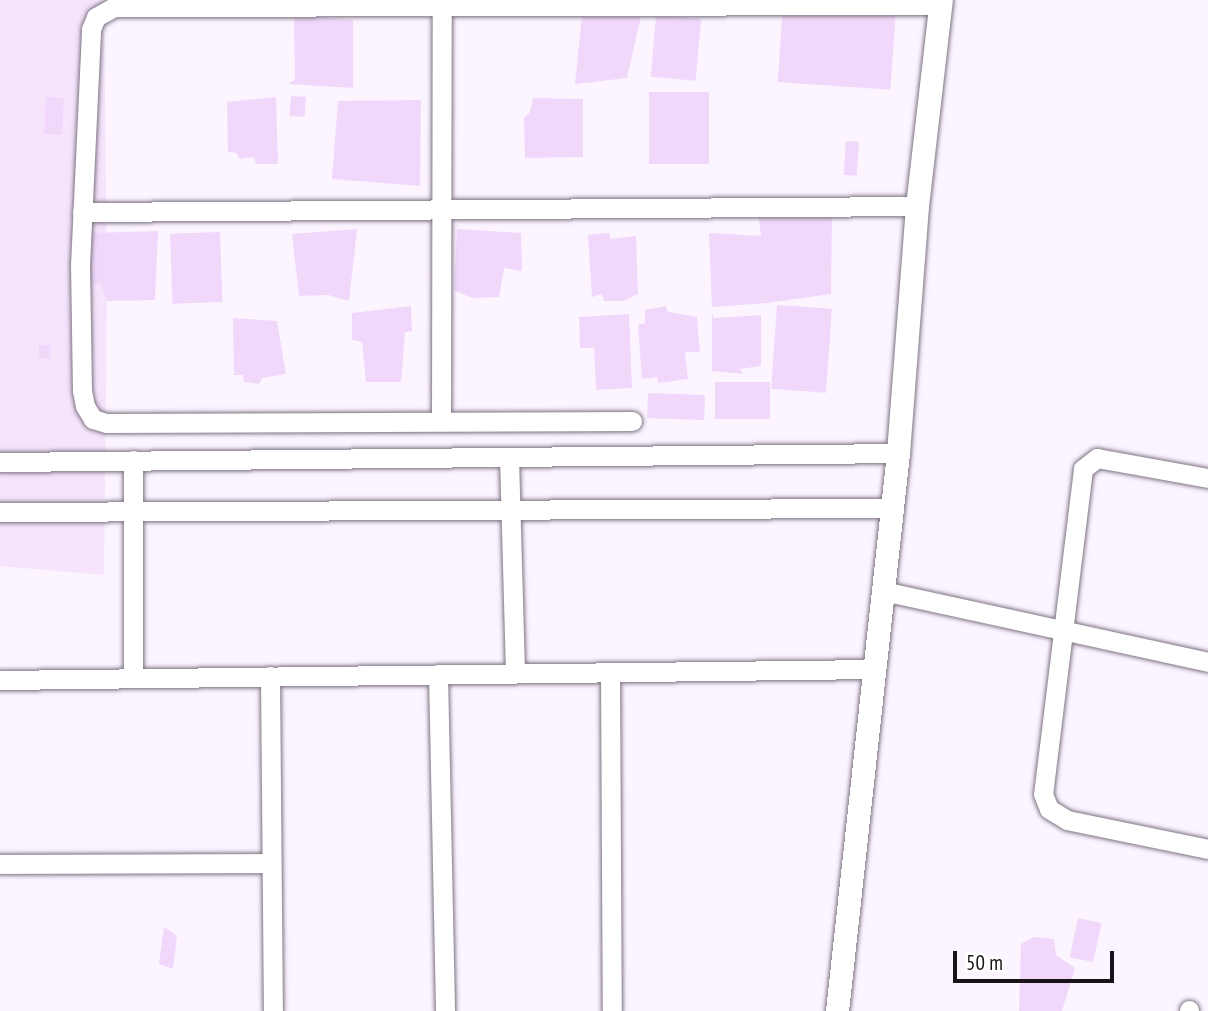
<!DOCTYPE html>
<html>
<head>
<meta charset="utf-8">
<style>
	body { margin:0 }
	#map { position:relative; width:1208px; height:1011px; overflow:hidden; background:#fcf4ff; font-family:"PT Sans Narrow",sans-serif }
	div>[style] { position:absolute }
	.built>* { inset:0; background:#f5e4fc }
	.building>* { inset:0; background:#f1d8fb; transform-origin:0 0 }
	.roads { filter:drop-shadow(0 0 2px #7e7483) drop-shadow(0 0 2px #7e7483) }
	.minor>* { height:19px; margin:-9.5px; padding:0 9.5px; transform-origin:9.5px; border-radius:9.5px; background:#fff }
	.tertiary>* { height:23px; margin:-11.5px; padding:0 11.5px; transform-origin:11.5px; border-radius:11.5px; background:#fff }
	span { translate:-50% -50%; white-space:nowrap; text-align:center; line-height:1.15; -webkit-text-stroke:5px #fff; paint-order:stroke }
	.scale { position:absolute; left:953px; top:951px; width:161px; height:32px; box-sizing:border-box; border:4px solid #171319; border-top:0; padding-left:9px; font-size:21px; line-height:24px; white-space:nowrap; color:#171319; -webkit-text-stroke:5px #fff; paint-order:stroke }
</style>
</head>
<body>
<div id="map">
	<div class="built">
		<div style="clip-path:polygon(0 0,104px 0,107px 301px,104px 575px,0 566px)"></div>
	</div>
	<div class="building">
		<div style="left:896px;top:10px;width:80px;height:113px;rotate:94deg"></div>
		<div style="clip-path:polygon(642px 12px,627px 78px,575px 84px,582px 15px)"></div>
		<div style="clip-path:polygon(294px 15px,353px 20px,353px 88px,288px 84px,295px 80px)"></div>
		<div style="left:701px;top:19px;width:62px;height:45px;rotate:95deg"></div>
		<div style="left:709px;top:92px;width:72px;height:60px;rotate:90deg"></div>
		<div style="left:291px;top:96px;width:15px;height:20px;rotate:4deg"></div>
		<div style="left:46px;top:97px;width:18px;height:37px;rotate:3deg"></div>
		<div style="clip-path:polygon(276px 97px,278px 164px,256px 164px,254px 157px,240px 159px,236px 153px,228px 152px,227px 102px)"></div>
		<div style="clip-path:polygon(533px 98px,583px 99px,583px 157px,525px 158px,524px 118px,530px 112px)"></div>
		<div style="clip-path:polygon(421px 100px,420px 186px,332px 179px,338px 101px)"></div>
		<div style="left:846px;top:141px;width:13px;height:34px;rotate:4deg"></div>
		<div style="clip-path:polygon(758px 213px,832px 214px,831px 294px,767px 303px,712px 307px,709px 233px,761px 236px)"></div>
		<div style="clip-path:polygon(357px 229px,349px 301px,328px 295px,299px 296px,292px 234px)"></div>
		<div style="clip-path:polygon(457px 229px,521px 233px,522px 271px,504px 268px,499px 297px,472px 298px,454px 290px)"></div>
		<div style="clip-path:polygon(158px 231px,155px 300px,107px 301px,100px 282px,88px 285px,90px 233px)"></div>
		<div style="left:220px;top:232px;width:70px;height:50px;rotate:88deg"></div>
		<div style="clip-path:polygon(609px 233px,611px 239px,636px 236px,638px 294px,624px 301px,604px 301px,602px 294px,592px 297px,588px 235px)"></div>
		<div style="left:777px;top:305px;width:55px;height:84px;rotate:4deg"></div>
		<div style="clip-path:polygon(411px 306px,412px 331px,405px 332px,401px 382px,366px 382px,362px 342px,352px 340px,352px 313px)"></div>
		<div style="clip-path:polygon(666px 306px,668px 312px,697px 317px,700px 352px,685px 352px,688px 379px,658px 383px,657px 377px,642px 379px,638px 325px,645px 323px,645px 310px)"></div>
		<div style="clip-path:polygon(712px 313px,714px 318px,761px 315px,761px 366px,740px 369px,743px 374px,712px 371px)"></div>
		<div style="clip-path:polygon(629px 314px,632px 388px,596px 390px,594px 348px,580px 348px,579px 317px)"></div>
		<div style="clip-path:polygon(233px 318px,277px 321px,286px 374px,262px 378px,259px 384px,244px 382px,243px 375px,234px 375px)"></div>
		<div style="clip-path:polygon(39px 345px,51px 345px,50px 359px,39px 358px)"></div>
		<div style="left:770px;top:382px;width:37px;height:55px;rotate:90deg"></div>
		<div style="left:648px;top:393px;width:57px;height:25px;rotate:2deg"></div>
		<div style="left:1078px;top:918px;width:24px;height:40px;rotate:12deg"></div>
		<div style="clip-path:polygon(164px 927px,177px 936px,173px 969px,159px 964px)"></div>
		<div style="clip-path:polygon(1034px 937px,1054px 939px,1056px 955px,1075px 968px,1062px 1011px,1019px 1011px,1021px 944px)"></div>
	</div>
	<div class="roads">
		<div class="minor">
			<div style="left:82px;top:212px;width:835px;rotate:-0.41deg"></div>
			<div style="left:441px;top:421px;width:417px;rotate:-89.9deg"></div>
			<div style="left:632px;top:421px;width:526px;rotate:179.78deg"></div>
			<div style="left:106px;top:423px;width:14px;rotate:-163deg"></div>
			<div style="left:93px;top:419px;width:15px;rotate:-122deg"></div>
			<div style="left:85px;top:406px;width:15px;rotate:-101deg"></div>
			<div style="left:82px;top:391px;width:126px;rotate:-90.9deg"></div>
			<div style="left:80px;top:265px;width:236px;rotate:-87.3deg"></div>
			<div style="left:91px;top:29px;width:13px;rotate:-67deg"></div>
			<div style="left:96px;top:17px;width:21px;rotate:-29deg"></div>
			<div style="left:114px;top:7px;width:827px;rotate:-0.14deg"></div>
			<div style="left:509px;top:457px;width:216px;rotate:88.4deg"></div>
			<div style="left:133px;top:460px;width:218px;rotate:90deg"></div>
			<div style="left:0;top:462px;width:898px;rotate:-0.57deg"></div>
			<div style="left:1208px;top:478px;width:113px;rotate:-169.8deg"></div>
			<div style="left:1097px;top:458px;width:18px;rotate:142deg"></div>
			<div style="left:1083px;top:469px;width:327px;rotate:97deg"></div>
			<div style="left:1043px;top:794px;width:16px;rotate:68deg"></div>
			<div style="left:1049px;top:809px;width:21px;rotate:31deg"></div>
			<div style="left:1067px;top:820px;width:144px;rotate:11.6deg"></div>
			<div style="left:0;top:512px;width:892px;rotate:-0.26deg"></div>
			<div style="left:883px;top:591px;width:333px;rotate:12.3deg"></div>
			<div style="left:610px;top:672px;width:339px;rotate:89.7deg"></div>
			<div style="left:438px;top:674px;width:337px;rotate:88.8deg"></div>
			<div style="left:270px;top:676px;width:335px;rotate:89.5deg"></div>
			<div style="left:0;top:680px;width:874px;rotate:-0.72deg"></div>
			<div style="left:0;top:864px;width:271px;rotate:-0.2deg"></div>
			<div style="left:1189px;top:1011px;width:1px;rotate:-90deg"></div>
		</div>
		<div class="tertiary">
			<div style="left:837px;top:1011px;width:561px;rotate:-83.76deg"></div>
			<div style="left:898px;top:453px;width:248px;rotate:-85.6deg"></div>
			<div style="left:917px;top:206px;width:207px;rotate:-83.4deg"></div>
		</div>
	</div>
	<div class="scale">50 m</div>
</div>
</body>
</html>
